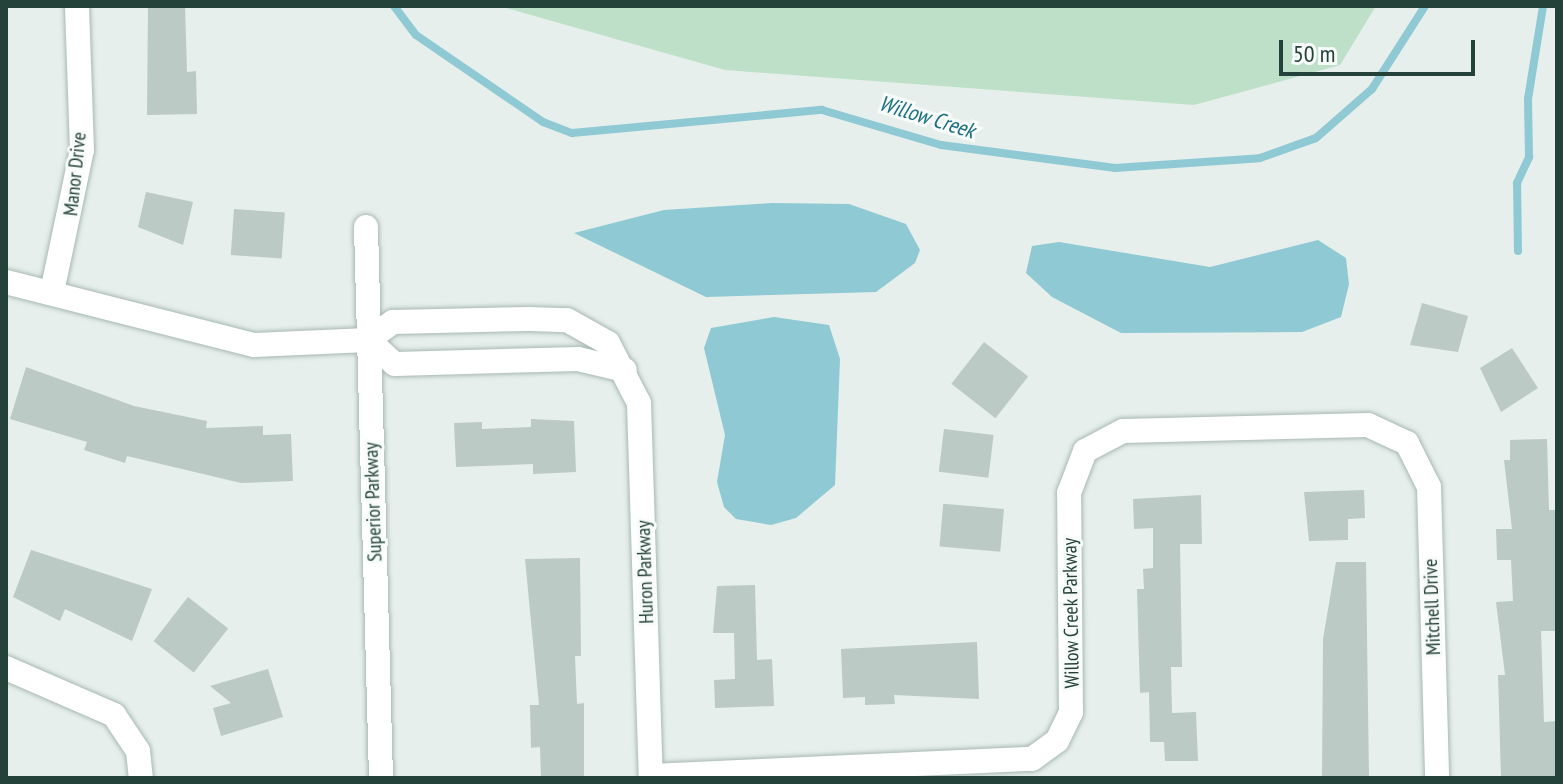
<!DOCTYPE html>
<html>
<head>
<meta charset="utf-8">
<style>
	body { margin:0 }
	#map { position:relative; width:1563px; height:784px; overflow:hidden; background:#e6efeb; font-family:"PT Sans Narrow",sans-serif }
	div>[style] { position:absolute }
	.green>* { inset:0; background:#bfe0c8 }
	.water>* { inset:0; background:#8ec9d4 }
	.stream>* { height:8px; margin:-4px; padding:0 4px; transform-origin:4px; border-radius:4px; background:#8ec9d4 }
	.building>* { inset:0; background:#bbcac4; transform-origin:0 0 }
	.roads { filter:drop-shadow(0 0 2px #a8b8b2) drop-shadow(0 0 2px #a8b8b2) }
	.minor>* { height:24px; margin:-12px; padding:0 12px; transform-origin:12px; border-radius:12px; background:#fff }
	span { translate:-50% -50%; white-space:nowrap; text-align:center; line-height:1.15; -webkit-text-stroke:6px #f7fbf9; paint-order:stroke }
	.street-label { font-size:20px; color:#24423a }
	.water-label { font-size:22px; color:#1c6f80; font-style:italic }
	.frame { position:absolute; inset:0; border:8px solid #24423a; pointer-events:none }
	.scale { position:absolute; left:1279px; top:40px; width:196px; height:36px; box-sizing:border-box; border:4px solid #24423a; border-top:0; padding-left:10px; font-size:24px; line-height:28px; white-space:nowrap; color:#24423a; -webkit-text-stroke:6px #f7fbf9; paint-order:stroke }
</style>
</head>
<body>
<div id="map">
	<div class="green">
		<div style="clip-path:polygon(499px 6px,1376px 6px,1340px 65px,1194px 105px,725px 70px)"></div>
	</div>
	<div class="water">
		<div style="clip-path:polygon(772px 203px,849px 204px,906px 224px,920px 250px,915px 263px,876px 292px,706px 297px,574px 233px,664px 210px)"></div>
		<div style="clip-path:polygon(1318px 240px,1346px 258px,1349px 284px,1341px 317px,1302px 332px,1121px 333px,1052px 297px,1026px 273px,1032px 246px,1059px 242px,1210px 267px)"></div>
		<div style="clip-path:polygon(774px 317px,829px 325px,840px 359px,835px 485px,796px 518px,771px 525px,736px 519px,724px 507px,717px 482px,725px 435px,704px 348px,711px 328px)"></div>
	</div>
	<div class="stream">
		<div style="left:394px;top:6px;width:36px;rotate:53deg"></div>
		<div style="left:416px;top:35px;width:154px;rotate:34.4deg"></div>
		<div style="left:543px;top:122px;width:31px;rotate:21deg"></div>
		<div style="left:572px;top:133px;width:251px;rotate:-5.3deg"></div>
		<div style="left:822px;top:110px;width:124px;rotate:16.4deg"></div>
		<div style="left:941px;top:145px;width:176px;rotate:7.5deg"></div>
		<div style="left:1115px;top:168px;width:145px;rotate:-3.9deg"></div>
		<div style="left:1260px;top:158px;width:59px;rotate:-19.7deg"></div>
		<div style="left:1316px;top:138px;width:74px;rotate:-41.2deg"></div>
		<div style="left:1372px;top:89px;width:98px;rotate:-57.4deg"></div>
		<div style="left:1518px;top:251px;width:68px;rotate:-90.8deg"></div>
		<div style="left:1517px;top:183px;width:29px;rotate:-65deg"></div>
		<div style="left:1529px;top:157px;width:58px;rotate:-91deg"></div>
		<div style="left:1528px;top:99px;width:94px;rotate:-80.8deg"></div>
	</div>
	<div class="building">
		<div style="clip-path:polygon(148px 6px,185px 6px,187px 72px,196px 71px,197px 114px,147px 115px)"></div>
		<div style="clip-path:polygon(146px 192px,193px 202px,183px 245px,138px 227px)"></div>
		<div style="left:234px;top:209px;width:51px;height:46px;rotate:4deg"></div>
		<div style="clip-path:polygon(1422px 303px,1468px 316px,1458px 352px,1410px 345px)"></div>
		<div style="left:984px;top:342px;width:56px;height:53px;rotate:38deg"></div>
		<div style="clip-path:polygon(1512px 348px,1538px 388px,1501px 412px,1480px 368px)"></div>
		<div style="clip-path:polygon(26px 367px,134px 406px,207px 421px,206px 428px,263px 426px,263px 435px,291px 434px,293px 481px,241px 483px,127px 456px,125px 463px,84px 450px,87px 442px,10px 419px)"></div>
		<div style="clip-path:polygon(531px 419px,574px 421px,576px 472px,533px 474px,533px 464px,456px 467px,454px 423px,482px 422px,482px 429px,531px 427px)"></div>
		<div style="left:944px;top:429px;width:50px;height:43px;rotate:7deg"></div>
		<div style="clip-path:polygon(1547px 439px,1549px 510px,1557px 510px,1557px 631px,1541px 631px,1544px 722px,1557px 721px,1557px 776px,1501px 778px,1498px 675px,1505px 675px,1496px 602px,1513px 601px,1511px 560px,1497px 560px,1496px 529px,1512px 529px,1504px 460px,1510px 460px,1510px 440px)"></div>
		<div style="clip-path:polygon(1364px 490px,1365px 518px,1348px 519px,1348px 540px,1309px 541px,1304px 492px)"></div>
		<div style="clip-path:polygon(1201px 495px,1202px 544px,1180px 544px,1182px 667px,1171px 667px,1172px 713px,1196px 712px,1198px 761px,1165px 761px,1164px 742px,1150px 742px,1149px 692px,1140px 693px,1137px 589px,1144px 589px,1143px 569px,1153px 568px,1153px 528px,1134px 529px,1133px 499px)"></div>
		<div style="left:1004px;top:509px;width:43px;height:61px;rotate:95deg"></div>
		<div style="clip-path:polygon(31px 550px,152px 589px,132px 641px,65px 609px,60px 621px,13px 597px)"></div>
		<div style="clip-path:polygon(580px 558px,581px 656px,575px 656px,577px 704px,584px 703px,584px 778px,541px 778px,540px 747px,531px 748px,530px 705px,539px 705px,525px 559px)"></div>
		<div style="clip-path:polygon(1336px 562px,1366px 562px,1369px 778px,1322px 778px,1323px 639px)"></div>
		<div style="clip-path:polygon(755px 585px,757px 660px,772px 659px,774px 706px,715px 708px,714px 680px,735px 679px,734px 633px,713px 633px,717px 586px)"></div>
		<div style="left:188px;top:597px;width:51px;height:56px;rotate:38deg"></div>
		<div style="clip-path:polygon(977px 642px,979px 699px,894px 695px,895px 704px,865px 705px,865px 697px,843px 698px,841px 649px)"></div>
		<div style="clip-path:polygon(268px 669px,283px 717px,221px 736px,213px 708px,231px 703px,210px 686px)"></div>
	</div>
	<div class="roads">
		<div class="minor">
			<div style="left:366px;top:227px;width:551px;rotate:88.44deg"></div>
			<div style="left:6px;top:282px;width:256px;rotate:14.3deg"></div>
			<div style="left:254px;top:345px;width:114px;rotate:-2.5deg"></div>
			<div style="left:368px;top:340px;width:31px;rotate:-36deg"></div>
			<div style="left:393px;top:322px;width:136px;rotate:-1.3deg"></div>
			<div style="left:529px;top:319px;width:38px;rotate:2deg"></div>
			<div style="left:567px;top:320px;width:47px;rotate:29.3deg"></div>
			<div style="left:608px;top:343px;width:68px;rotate:62.7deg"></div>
			<div style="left:639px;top:403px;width:375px;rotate:88.2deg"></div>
			<div style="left:52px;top:292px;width:145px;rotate:-78.1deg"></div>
			<div style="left:82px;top:150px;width:144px;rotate:-92deg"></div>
			<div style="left:368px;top:340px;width:36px;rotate:42deg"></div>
			<div style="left:395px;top:364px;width:183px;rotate:-1.6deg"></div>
			<div style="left:578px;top:359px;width:48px;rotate:13.2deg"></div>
			<div style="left:6px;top:668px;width:118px;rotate:23.5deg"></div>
			<div style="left:114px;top:715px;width:43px;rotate:56.3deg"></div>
			<div style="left:138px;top:751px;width:27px;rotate:84deg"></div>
			<div style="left:651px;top:776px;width:381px;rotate:-2.6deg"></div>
			<div style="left:1032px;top:759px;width:31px;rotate:-36deg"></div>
			<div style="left:1057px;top:741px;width:32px;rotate:-64deg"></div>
			<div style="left:1071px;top:712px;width:219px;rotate:-90.5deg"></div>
			<div style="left:1069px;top:493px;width:45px;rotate:-69.1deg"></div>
			<div style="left:1085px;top:451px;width:43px;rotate:-27.8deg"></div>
			<div style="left:1123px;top:431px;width:245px;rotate:-1.4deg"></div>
			<div style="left:1368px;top:425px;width:43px;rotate:24.8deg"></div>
			<div style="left:1407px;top:443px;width:49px;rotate:63.4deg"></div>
			<div style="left:1429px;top:487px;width:291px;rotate:88.4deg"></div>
		</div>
	</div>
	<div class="street-label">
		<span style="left:75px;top:174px;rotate:-84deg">Manor Drive</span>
		<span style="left:373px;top:502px;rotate:-92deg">Superior Parkway</span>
		<span style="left:645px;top:572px;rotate:-92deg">Huron Parkway</span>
		<span style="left:1432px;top:607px;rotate:-92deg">Mitchell Drive</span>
		<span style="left:1071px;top:613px;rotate:-91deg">Willow Creek Parkway</span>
	</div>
	<div class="water-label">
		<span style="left:927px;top:117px;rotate:17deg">Willow Creek</span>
	</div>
	<div class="frame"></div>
	<div class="scale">50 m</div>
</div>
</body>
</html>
